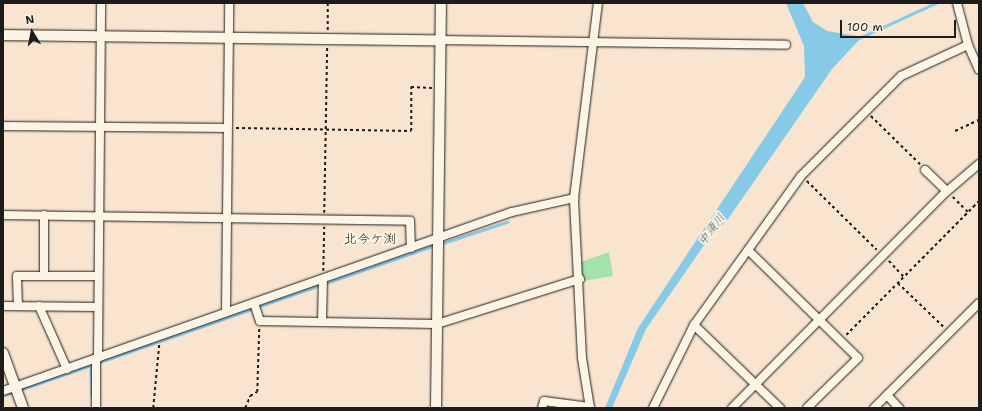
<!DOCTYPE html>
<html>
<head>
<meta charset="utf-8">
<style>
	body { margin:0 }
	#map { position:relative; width:982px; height:411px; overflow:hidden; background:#f8e4cf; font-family:"Shantell Sans","Klee One",sans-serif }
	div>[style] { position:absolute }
	.green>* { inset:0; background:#a3e2aa }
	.water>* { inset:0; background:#86cae7 }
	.stream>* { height:2.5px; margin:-1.25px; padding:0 1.25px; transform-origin:1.25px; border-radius:1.25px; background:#86cae7 }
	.path>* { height:1.5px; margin-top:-0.75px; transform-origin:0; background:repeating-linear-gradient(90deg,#1c1c1c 0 3px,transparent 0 6px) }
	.roads { filter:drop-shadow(0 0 1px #1c1c1c) drop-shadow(0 0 1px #1c1c1c) }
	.minor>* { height:8px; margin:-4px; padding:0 4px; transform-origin:4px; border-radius:4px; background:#fcf5e5 }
	.tertiary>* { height:10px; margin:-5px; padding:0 5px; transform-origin:5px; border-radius:5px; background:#fcf5e5 }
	span { translate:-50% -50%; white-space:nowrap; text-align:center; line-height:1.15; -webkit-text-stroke:4px #fcf5e5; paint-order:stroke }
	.water-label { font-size:12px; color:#415963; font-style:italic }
	.quarter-label { font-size:13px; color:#1c1c1c }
	.frame { position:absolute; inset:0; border:4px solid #1c1c1c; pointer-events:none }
	.north { position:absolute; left:12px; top:12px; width:40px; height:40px; -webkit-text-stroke:3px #fcf5e5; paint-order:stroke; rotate:350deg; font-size:11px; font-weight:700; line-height:16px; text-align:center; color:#1c1c1c }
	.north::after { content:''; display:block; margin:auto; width:14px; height:18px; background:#1c1c1c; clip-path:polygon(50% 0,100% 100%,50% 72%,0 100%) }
	.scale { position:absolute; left:840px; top:20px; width:116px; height:18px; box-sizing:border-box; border:2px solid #1c1c1c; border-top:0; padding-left:5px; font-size:12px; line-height:14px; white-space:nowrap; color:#1c1c1c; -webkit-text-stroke:3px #fcf5e5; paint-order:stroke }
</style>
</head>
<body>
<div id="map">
	<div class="green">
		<div style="clip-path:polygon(609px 252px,613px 276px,583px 281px,581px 262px)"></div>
	</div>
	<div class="water">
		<div style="clip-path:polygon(786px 3px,803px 3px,813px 22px,827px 31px,857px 36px,858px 41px,832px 69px,728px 219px,709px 238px,646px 329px,612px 408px,605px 408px,638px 328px,805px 77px,804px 46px)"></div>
	</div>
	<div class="stream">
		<div style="left:855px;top:40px;width:89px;rotate:-24.6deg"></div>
		<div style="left:440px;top:244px;width:71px;rotate:-18.2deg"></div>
		<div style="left:91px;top:365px;width:31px;rotate:88deg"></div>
		<div style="left:19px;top:390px;width:441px;rotate:-19.2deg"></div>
		<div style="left:3px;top:395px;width:11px;rotate:-15deg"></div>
	</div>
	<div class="path">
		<div style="left:328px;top:3px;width:28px;rotate:90deg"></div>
		<div style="left:871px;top:116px;width:69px;rotate:44.4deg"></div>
		<div style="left:236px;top:128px;width:175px;rotate:1deg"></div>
		<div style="left:411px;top:131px;width:44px;rotate:-90deg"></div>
		<div style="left:411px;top:87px;width:21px;rotate:3deg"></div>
		<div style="left:955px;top:131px;width:26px;rotate:-25deg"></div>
		<div style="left:807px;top:181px;width:98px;rotate:44.6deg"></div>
		<div style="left:953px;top:197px;width:21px;rotate:45deg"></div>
		<div style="left:324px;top:213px;width:166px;rotate:-89deg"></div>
		<div style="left:889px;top:261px;width:22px;rotate:47deg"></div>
		<div style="left:323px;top:271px;width:44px;rotate:-88.7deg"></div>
		<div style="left:898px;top:283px;width:65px;rotate:43.8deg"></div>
		<div style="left:846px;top:335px;width:189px;rotate:-45.2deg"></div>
		<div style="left:153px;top:408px;width:64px;rotate:-84.6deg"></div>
		<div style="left:245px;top:408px;width:13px;rotate:-67deg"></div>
		<div style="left:250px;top:396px;width:8px;rotate:-30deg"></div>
		<div style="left:257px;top:392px;width:63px;rotate:-88.2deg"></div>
	</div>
	<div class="roads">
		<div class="minor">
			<div style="left:957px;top:3px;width:43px;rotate:75.3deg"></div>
			<div style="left:968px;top:45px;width:27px;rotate:66deg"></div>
			<div style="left:441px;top:40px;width:345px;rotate:0.8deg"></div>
			<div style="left:3px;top:126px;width:224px;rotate:0.5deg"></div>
			<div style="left:925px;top:170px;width:30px;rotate:44deg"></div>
			<div style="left:3px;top:215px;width:407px;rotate:0.8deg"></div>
			<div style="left:410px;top:221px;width:27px;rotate:88deg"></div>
			<div style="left:748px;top:250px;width:154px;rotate:44.5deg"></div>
			<div style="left:858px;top:358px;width:71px;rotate:135.6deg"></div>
			<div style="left:44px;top:276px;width:61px;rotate:-90deg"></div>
			<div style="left:254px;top:303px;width:19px;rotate:72deg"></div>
			<div style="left:260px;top:321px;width:177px;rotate:1deg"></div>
			<div style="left:437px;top:324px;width:150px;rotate:-17.5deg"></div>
			<div style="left:3px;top:306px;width:93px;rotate:0.6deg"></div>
			<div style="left:18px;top:306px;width:30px;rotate:-92deg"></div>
			<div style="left:17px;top:276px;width:80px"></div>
			<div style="left:39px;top:306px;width:69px;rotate:66deg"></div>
			<div style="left:226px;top:312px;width:309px;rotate:-89.4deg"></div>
			<div style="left:322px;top:322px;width:43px;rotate:-88.7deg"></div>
			<div style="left:694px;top:325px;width:120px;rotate:44deg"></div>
			<div style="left:98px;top:358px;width:355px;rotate:-89.5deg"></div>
			<div style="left:96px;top:359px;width:49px;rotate:90deg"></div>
			<div style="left:3px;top:391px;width:540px;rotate:-19.38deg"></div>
			<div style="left:512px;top:212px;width:64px;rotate:-12.7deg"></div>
			<div style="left:887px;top:395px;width:18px;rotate:47deg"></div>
			<div style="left:542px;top:408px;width:7px;rotate:-74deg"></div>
			<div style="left:544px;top:401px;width:46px;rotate:7.4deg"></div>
			<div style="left:590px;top:408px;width:51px;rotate:-99.1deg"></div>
			<div style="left:582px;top:358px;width:160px;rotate:-92.9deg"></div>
			<div style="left:574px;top:198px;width:196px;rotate:-83deg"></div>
			<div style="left:653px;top:408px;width:93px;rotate:-63.7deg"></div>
			<div style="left:694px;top:325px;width:183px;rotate:-54.3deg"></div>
			<div style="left:801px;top:176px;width:141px;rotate:-45deg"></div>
			<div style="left:901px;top:76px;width:74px;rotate:-24.8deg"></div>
			<div style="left:732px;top:408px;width:303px;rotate:-45.3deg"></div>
			<div style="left:945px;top:193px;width:45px;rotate:-40.5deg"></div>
			<div style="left:874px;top:408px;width:148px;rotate:-45deg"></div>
		</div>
		<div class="tertiary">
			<div style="left:3px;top:35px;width:438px;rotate:0.7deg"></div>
			<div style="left:3px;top:353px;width:59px;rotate:70deg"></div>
			<div style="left:436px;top:408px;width:405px;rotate:-89.3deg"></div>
		</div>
	</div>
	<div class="water-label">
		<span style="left:712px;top:230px;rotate:-54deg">中須川</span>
	</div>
	<div class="quarter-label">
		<span style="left:370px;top:239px">北今ケ渕</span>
	</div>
	<div class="frame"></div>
	<div class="north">N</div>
	<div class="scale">100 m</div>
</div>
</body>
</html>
